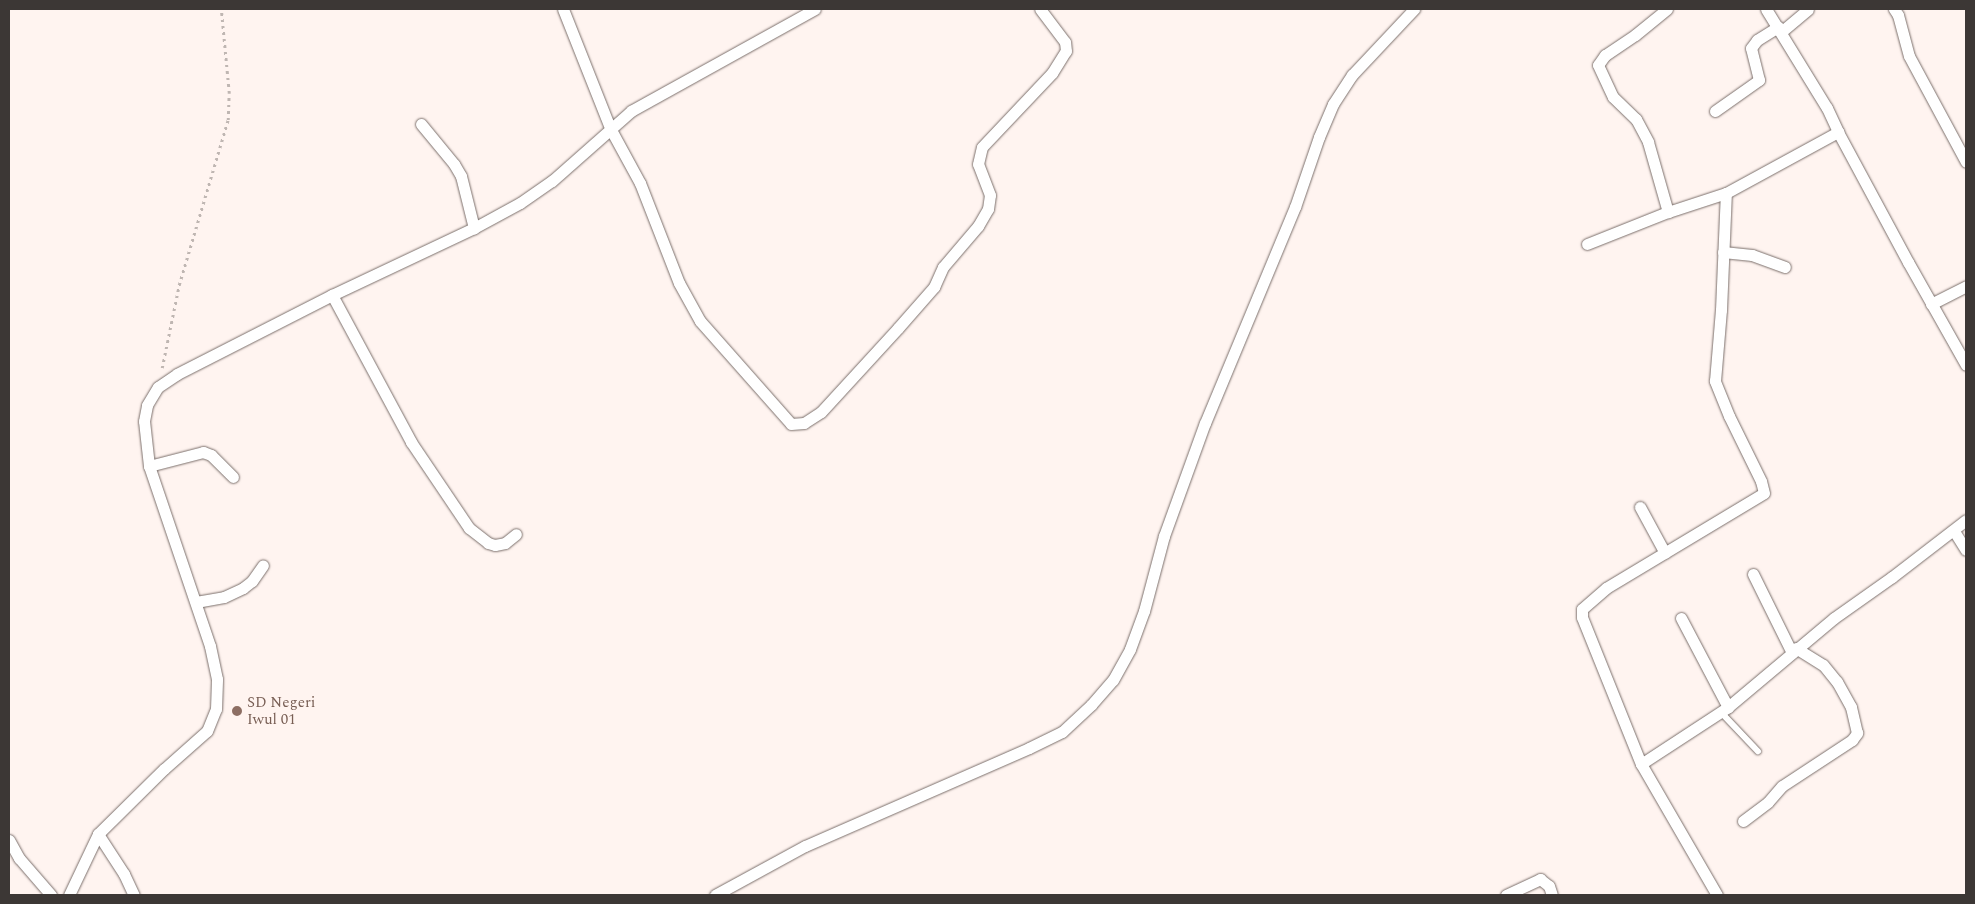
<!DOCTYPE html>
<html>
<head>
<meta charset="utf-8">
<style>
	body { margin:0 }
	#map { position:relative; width:1975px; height:904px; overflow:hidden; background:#fff4f0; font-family:Spectral,serif }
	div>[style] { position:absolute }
	.path>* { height:2.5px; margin-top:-1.25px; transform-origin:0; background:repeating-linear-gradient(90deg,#bfb6b2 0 2.5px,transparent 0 6.5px) }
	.roads { filter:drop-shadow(0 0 1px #7b6f6b) drop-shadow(0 0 1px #7b6f6b) }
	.service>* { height:5.5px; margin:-2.75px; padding:0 2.75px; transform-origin:2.75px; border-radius:2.75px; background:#fff }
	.minor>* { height:11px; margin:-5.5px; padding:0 5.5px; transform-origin:5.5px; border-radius:5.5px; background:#fff }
	.dots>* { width:14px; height:14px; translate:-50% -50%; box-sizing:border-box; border:2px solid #fff4f0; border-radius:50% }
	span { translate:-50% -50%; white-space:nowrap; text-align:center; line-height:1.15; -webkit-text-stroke:4px #fff4f0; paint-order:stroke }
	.education-label { font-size:15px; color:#785e54 }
	.left { translate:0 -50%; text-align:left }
	.frame { position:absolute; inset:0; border:10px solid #3c3735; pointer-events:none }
</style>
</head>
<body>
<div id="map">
	<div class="path">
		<div style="left:162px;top:368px;width:85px;rotate:-78.4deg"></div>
		<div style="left:179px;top:285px;width:172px;rotate:-73.5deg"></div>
		<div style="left:228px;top:120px;width:27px;rotate:-88deg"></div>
		<div style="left:229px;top:93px;width:84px;rotate:-95.4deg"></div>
	</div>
	<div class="roads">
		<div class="service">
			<div style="left:1721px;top:712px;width:54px;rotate:46.5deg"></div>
		</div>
		<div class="minor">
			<div style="left:563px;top:9px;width:128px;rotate:68.4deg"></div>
			<div style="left:610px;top:128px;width:63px;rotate:61.4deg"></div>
			<div style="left:640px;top:183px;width:107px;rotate:68.7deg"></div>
			<div style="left:679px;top:283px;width:43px;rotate:61.1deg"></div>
			<div style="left:700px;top:321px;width:137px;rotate:48.5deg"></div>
			<div style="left:791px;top:424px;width:13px;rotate:-4deg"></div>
			<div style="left:804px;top:423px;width:20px;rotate:-33deg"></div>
			<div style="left:821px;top:412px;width:114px;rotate:-47.5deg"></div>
			<div style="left:898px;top:328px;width:55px;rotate:-48.7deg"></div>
			<div style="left:934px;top:287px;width:22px;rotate:-66deg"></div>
			<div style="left:943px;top:267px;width:54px;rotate:-49.5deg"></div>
			<div style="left:978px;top:226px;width:20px;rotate:-60deg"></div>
			<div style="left:988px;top:209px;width:14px;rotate:-82deg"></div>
			<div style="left:990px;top:195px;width:33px;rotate:-111deg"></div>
			<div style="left:978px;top:164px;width:17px;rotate:-77deg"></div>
			<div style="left:982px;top:147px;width:102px;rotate:-46.6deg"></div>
			<div style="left:1052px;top:73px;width:26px;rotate:-58deg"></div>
			<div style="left:1066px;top:51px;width:9px;rotate:-96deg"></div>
			<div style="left:1065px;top:42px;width:41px;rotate:-127.1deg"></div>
			<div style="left:1667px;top:9px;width:41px;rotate:140.9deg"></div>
			<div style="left:1635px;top:35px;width:36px;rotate:146deg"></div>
			<div style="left:1605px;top:55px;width:12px;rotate:125deg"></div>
			<div style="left:1598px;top:65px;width:35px;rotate:65deg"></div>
			<div style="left:1613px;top:97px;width:32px;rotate:44deg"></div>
			<div style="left:1636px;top:119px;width:26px;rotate:62deg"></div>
			<div style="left:1648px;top:142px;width:73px;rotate:74.1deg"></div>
			<div style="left:1766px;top:9px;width:116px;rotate:58.4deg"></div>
			<div style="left:1827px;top:108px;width:26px;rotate:65deg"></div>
			<div style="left:1838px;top:132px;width:148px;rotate:61.7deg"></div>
			<div style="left:1908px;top:262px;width:118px;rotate:60.6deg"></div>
			<div style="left:1894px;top:9px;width:7px;rotate:56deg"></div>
			<div style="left:1898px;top:15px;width:42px;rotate:75deg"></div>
			<div style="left:1909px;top:56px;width:120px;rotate:61.7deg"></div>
			<div style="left:1781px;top:32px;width:35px;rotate:-40deg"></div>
			<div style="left:1715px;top:111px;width:54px;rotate:-35.2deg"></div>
			<div style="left:1759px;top:80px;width:33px;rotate:-104deg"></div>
			<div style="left:1751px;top:48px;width:10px;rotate:-53deg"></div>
			<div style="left:1757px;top:40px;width:25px;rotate:-32deg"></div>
			<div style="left:421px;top:124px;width:52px;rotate:50.5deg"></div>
			<div style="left:454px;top:164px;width:14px;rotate:60deg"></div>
			<div style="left:461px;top:176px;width:54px;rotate:76deg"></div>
			<div style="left:1587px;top:244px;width:87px;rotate:-21.6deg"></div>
			<div style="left:1668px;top:212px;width:61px;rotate:-18.1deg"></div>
			<div style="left:1726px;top:193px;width:128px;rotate:-28.6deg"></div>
			<div style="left:1723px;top:252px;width:29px;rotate:6deg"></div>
			<div style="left:1752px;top:255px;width:35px;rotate:20deg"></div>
			<div style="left:332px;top:295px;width:167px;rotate:61.7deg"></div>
			<div style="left:411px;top:442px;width:104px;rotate:56deg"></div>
			<div style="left:469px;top:528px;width:24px;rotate:38deg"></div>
			<div style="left:488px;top:543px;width:7px;rotate:16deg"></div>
			<div style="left:495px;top:545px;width:10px;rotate:-11deg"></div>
			<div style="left:505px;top:543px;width:14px;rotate:-39deg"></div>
			<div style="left:1931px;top:304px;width:39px;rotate:-27deg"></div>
			<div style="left:149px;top:466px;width:56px;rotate:-14.5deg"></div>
			<div style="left:203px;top:452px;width:9px;rotate:21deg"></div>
			<div style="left:211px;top:455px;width:31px;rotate:45deg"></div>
			<div style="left:1640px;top:507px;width:52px;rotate:61.5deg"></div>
			<div style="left:1954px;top:531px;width:22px;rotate:58deg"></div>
			<div style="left:1753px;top:574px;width:88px;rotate:63.7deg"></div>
			<div style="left:196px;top:602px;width:28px;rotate:-10deg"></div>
			<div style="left:224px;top:597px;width:21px;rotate:-25deg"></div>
			<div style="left:243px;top:588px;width:11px;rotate:-38deg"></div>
			<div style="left:252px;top:581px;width:19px;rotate:-55deg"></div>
			<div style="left:1681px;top:618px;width:101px;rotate:62.2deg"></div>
			<div style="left:1641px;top:764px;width:158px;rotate:-111.9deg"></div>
			<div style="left:1582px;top:617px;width:8px;rotate:-90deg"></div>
			<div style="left:1582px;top:609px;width:32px;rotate:-41deg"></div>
			<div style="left:1606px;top:588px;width:184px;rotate:-31deg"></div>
			<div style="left:1764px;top:493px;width:12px;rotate:-104deg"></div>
			<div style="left:1761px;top:481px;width:72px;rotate:-116.2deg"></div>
			<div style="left:1729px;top:416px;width:38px;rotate:-112deg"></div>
			<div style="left:1715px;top:381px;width:71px;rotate:-85.2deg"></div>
			<div style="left:1721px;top:310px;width:117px;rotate:-87.6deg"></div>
			<div style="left:1743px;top:821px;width:31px;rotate:-37deg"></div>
			<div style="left:1768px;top:802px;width:21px;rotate:-49deg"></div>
			<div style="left:1782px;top:786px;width:84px;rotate:-33.3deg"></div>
			<div style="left:1852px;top:740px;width:9px;rotate:-54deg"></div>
			<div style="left:1857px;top:733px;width:27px;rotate:-103deg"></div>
			<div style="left:1851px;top:707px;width:29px;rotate:-119deg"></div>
			<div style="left:1837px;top:682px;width:22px;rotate:-129deg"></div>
			<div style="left:1823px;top:665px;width:32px;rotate:-148deg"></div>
			<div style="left:98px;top:834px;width:48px;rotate:57deg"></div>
			<div style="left:124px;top:874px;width:23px;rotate:65deg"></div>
			<div style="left:9px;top:840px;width:21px;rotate:61deg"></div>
			<div style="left:19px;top:858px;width:49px;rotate:49.1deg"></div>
			<div style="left:69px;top:895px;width:68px;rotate:-64.6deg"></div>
			<div style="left:98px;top:834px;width:93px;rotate:-44.6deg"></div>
			<div style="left:164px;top:769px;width:57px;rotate:-41.5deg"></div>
			<div style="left:207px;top:731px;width:24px;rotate:-68deg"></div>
			<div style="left:216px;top:709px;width:30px;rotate:-88deg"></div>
			<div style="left:217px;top:679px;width:34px;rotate:-102deg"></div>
			<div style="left:210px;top:646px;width:190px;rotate:-108.7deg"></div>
			<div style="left:149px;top:466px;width:45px;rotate:-96.3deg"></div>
			<div style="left:144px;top:421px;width:16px;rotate:-79deg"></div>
			<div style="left:147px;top:405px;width:21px;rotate:-59deg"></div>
			<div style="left:158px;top:387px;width:23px;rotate:-34deg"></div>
			<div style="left:177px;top:374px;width:174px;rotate:-27deg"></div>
			<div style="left:332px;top:295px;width:157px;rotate:-25.3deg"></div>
			<div style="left:474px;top:228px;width:52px;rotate:-28.5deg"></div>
			<div style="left:520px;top:203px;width:39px;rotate:-35deg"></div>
			<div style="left:552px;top:181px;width:106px;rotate:-41.5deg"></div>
			<div style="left:631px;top:111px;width:210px;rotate:-29deg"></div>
			<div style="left:715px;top:895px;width:102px;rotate:-28.6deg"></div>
			<div style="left:805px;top:846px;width:244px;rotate:-23.6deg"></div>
			<div style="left:1029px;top:748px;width:37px;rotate:-26deg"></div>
			<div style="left:1062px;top:732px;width:40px;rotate:-43deg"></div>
			<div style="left:1091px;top:705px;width:33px;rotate:-49deg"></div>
			<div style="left:1113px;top:680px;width:35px;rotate:-61deg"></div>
			<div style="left:1130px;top:649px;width:40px;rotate:-69.8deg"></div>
			<div style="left:1144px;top:611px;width:78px;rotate:-75.1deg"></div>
			<div style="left:1164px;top:536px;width:120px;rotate:-70.1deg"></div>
			<div style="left:1205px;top:423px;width:234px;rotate:-67.4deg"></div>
			<div style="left:1295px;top:207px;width:74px;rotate:-71.1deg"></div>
			<div style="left:1319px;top:137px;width:36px;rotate:-67deg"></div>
			<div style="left:1333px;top:104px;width:35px;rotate:-57deg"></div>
			<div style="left:1352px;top:75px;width:91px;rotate:-46.8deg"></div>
			<div style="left:1506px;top:895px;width:38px;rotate:-25deg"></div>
			<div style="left:1540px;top:879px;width:11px;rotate:38deg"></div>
			<div style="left:1549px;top:886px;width:9px;rotate:72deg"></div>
			<div style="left:1717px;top:895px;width:151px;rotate:-120.1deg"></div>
			<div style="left:1641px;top:764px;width:104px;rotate:-33.2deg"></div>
			<div style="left:1728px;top:707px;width:138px;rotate:-40deg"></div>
			<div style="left:1834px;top:618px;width:71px;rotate:-35.3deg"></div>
			<div style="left:1892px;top:577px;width:93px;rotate:-37.6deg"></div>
		</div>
	</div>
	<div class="dots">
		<div style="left:237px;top:711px;background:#8d6e63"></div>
	</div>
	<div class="education-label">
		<span class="left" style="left:247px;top:711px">SD Negeri<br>Iwul 01</span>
	</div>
	<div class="frame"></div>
</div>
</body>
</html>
